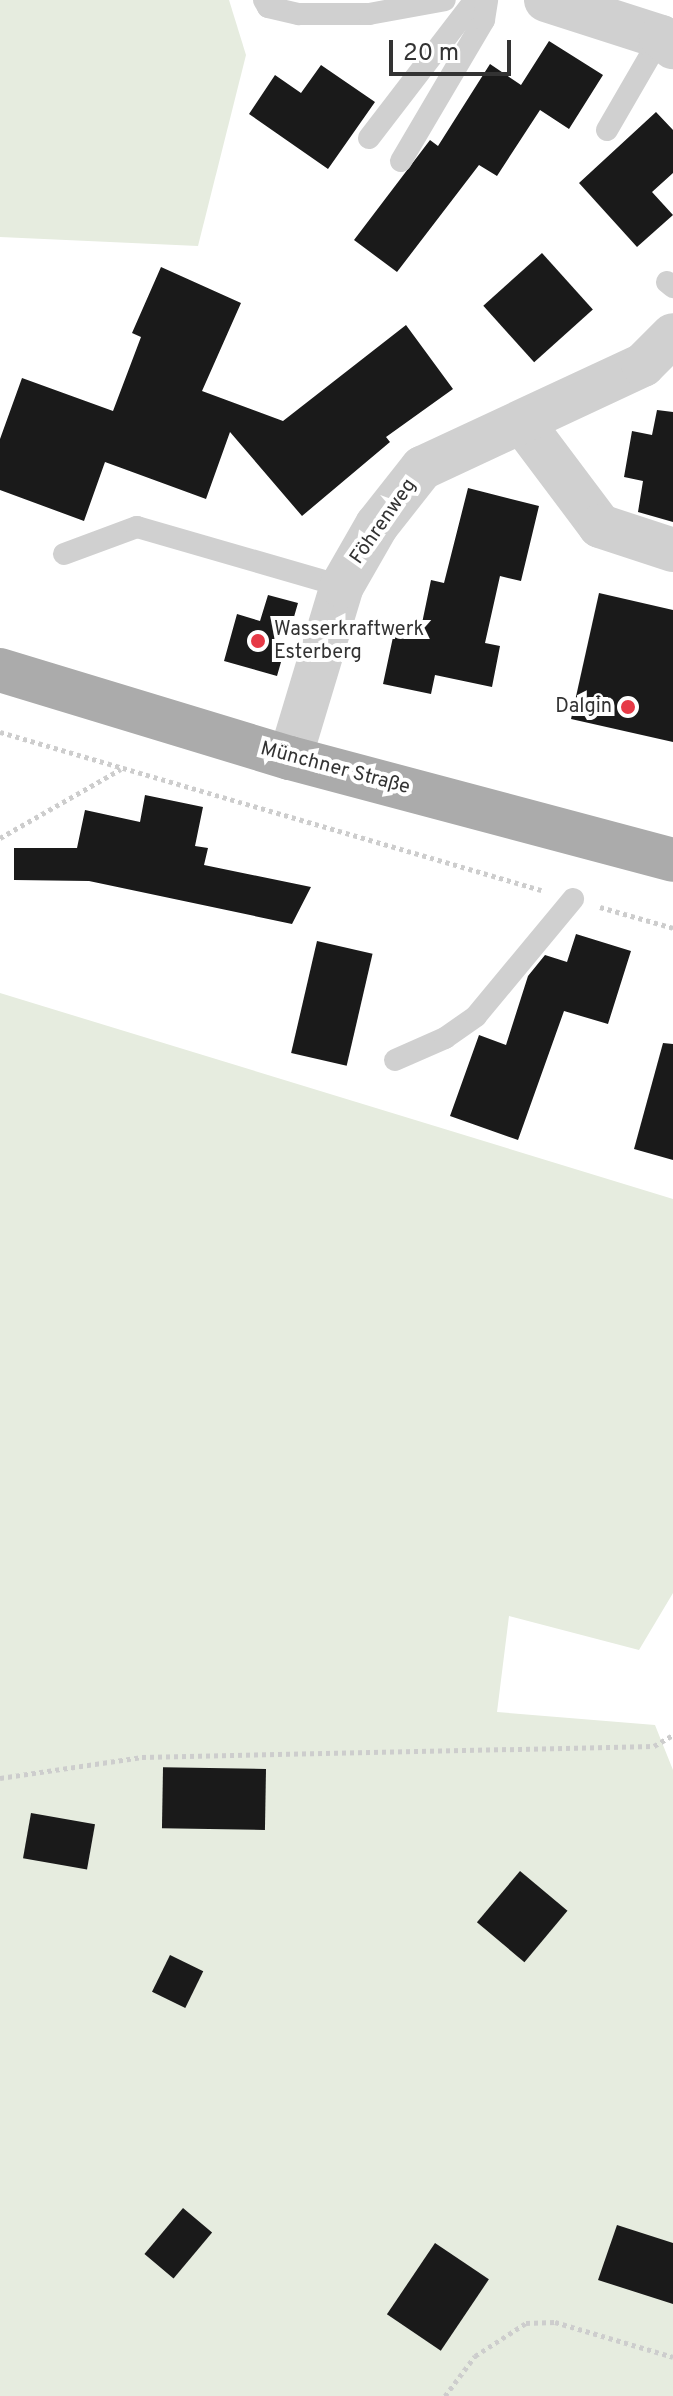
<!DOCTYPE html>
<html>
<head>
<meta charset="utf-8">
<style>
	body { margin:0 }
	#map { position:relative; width:673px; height:2396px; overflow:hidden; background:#fff; font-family:Overpass,sans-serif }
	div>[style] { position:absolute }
	.green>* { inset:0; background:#e6ecdf }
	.building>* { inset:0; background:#1a1a1a; transform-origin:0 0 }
	.path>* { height:5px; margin-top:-2.5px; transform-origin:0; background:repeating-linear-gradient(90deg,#cdcdcd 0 4px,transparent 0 8px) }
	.lane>* { height:22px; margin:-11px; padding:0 11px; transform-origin:11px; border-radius:11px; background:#d0d0d0 }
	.street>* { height:44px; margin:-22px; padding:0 22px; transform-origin:22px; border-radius:22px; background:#d0d0d0 }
	.primary>* { height:44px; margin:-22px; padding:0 22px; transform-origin:22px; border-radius:22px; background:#ababab }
	.dots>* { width:22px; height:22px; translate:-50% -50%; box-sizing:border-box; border:4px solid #fff; border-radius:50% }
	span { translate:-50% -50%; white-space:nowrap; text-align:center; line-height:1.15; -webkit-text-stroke:8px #fff; paint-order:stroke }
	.street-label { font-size:20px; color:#333 }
	.poi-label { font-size:20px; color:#333 }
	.left { translate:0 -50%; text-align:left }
	.right { translate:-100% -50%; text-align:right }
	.scale { position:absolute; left:389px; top:40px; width:122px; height:36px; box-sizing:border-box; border:4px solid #333; border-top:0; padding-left:10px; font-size:24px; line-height:28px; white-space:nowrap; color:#333; -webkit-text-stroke:6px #fff; paint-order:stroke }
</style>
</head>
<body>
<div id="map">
	<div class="green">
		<div style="clip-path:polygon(0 0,229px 0,246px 55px,198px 246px,0 237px)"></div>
		<div style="clip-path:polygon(0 993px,673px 1199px,673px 1593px,639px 1650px,509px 1616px,497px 1712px,655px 1725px,673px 1770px,673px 2396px,0 2396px)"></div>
	</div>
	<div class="building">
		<div style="clip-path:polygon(549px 41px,603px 75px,569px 129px,540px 110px,497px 176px,479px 165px,397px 272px,354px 240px,430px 140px,438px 146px,490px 64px,521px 85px)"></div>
		<div style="clip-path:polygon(321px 65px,375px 102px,328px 169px,249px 114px,275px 75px,301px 93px)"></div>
		<div style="clip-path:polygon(656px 112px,673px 130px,673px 173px,652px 192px,673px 215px,637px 247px,579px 183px)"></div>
		<div style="left:542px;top:253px;width:76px;height:79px;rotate:48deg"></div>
		<div style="clip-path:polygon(161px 267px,241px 303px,202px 391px,283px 421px,406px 325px,453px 389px,386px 437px,390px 442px,302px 516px,230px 432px,206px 499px,105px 462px,84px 521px,0 490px,0 439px,22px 378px,113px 411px,141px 337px,132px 333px)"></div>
		<div style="clip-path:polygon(657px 410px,673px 412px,673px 522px,638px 512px,643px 481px,624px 477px,632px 431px,652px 435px)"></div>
		<div style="clip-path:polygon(468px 488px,539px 506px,521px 581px,500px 576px,485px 643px,500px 646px,492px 687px,435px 675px,431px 694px,383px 684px,396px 623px,421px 628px,431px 580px,444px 583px)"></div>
		<div style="clip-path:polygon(599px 593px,673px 610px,673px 742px,571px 719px)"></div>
		<div style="clip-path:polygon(268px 595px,298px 603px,277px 676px,224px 661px,237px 614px,260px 621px)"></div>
		<div style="clip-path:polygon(145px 795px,203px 807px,195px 846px,208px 848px,204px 865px,311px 887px,292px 924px,89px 881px,14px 880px,14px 848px,77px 848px,85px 810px,140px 822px)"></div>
		<div style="clip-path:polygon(576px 934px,631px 951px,608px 1024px,564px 1011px,518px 1140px,450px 1116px,479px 1035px,506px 1045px,528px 976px,545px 955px,567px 962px)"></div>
		<div style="left:317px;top:941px;width:57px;height:115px;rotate:13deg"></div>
		<div style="clip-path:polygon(663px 1043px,673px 1044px,673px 1160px,634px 1149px)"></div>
		<div style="left:266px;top:1769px;width:61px;height:103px;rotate:91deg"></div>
		<div style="left:31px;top:1813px;width:65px;height:46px;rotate:10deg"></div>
		<div style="left:520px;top:1871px;width:62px;height:67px;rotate:40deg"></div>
		<div style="left:170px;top:1955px;width:37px;height:41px;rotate:26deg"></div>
		<div style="left:183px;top:2208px;width:38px;height:60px;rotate:40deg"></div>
		<div style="clip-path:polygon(617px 2225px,673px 2243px,673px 2304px,598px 2280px)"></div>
		<div style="left:435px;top:2243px;width:65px;height:86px;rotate:34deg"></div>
	</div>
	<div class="path">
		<div style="left:0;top:732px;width:564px;rotate:16.28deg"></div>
		<div style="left:0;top:838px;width:139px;rotate:-29.7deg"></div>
		<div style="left:600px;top:907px;width:76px;rotate:16deg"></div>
		<div style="left:0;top:1778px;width:144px;rotate:-8.4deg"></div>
		<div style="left:142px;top:1757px;width:512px;rotate:-1.23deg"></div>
		<div style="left:654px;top:1746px;width:22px;rotate:-30deg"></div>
		<div style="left:445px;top:2396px;width:50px;rotate:-53.1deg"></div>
		<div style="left:475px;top:2356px;width:61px;rotate:-32.9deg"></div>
		<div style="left:526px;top:2323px;width:29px;rotate:-2deg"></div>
		<div style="left:555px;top:2322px;width:123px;rotate:16.5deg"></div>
	</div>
	<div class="lane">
		<div style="left:264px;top:0;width:8px;rotate:60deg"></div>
		<div style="left:268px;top:7px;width:32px;rotate:13deg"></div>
		<div style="left:299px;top:14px;width:70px"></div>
		<div style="left:369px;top:14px;width:77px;rotate:-10.4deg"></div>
		<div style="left:607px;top:130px;width:108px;rotate:-59.9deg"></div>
		<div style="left:369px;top:138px;width:174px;rotate:-52.5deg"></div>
		<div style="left:401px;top:161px;width:164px;rotate:-59.5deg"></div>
		<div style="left:484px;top:20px;width:20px;rotate:-81deg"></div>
		<div style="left:667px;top:282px;width:8px;rotate:40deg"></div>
		<div style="left:64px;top:554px;width:78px;rotate:-20.3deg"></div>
		<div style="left:137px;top:527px;width:213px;rotate:16.1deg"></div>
		<div style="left:395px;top:1060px;width:55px;rotate:-23.7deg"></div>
		<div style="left:445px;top:1038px;width:38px;rotate:-35deg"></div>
		<div style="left:476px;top:1016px;width:152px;rotate:-50.3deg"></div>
	</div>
	<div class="street">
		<div style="left:546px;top:0;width:121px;rotate:17.8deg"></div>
		<div style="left:661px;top:37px;width:16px;rotate:40deg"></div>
		<div style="left:522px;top:422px;width:130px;rotate:53.1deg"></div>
		<div style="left:600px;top:526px;width:77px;rotate:18.2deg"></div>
		<div style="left:290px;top:758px;width:180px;rotate:-73.2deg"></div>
		<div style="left:342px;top:586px;width:70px;rotate:-60.2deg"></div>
		<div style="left:377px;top:525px;width:73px;rotate:-51.7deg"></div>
		<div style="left:422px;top:468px;width:244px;rotate:-25deg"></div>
		<div style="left:643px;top:365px;width:42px;rotate:-45deg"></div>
	</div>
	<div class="primary">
		<div style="left:0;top:670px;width:303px;rotate:16.9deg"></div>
		<div style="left:290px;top:758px;width:396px;rotate:14.9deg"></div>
	</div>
	<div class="dots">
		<div style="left:258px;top:641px;background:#e63946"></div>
		<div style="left:628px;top:707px;background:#e63946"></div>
	</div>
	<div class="street-label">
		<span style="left:384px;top:522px;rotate:-55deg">Föhrenweg</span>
		<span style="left:335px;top:769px;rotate:15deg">Münchner Straße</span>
	</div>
	<div class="poi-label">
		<span class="left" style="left:274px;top:642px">Wasserkraftwerk<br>Esterberg</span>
		<span class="right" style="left:612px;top:707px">Dalgin</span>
	</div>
	<div class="scale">20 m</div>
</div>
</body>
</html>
